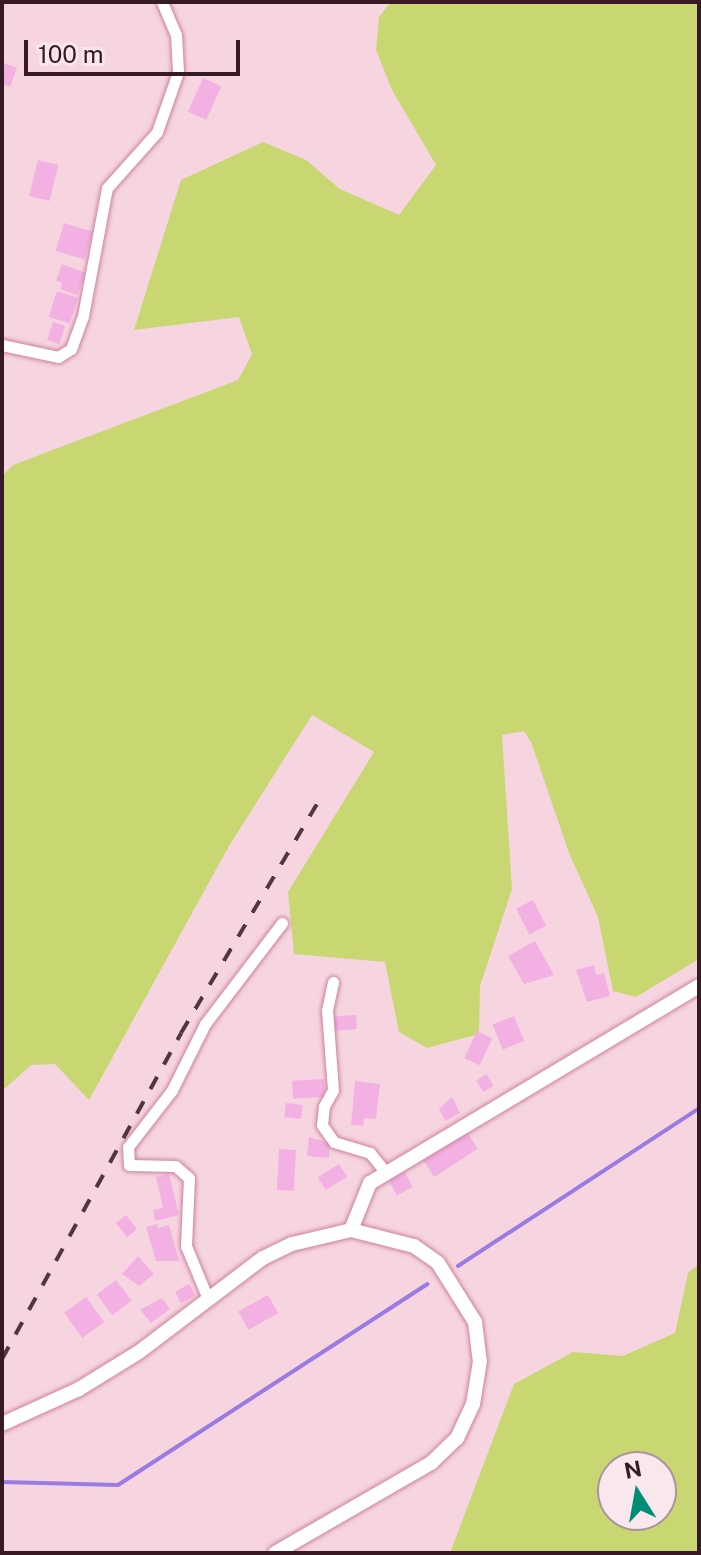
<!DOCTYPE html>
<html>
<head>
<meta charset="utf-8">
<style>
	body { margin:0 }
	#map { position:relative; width:701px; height:1555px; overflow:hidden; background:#f6d5e0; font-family:"Public Sans",sans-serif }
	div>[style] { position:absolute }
	.green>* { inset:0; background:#c9d772 }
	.stream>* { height:4px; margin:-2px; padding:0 2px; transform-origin:2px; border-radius:2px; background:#997be2 }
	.building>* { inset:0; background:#f3b1e3; transform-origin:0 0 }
	.roads { filter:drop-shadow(0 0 2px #ce819f) drop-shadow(0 0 2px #ce819f) }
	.minor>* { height:11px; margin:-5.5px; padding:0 5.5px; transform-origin:5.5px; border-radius:5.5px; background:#fff }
	.tertiary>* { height:14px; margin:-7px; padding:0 7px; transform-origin:7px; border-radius:7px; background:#fff }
	.rail>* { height:4px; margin-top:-2px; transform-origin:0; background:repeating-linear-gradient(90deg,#533541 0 14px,transparent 0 28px) }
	span { translate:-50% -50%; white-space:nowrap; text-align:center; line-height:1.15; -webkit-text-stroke:6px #f8e7ed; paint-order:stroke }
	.frame { position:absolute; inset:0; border:4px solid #371a26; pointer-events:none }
	.north { position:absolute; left:597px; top:1451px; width:80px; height:80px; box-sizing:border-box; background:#f8e7ed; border:2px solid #ab959d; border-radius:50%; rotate:349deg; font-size:22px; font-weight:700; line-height:32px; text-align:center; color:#371a26 }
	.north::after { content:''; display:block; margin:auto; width:28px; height:36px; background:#008d75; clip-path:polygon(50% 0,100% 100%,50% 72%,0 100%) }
	.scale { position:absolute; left:24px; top:40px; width:216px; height:36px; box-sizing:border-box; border:4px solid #371a26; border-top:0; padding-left:10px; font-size:24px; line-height:28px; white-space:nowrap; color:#371a26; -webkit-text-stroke:6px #f8e7ed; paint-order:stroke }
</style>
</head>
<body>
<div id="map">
	<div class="green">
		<div style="clip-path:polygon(391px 2px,699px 2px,699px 959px,636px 997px,613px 991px,598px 917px,569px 853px,531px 742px,524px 731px,502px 735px,512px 889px,480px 986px,479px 1034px,427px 1048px,399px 1032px,385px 962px,294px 954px,288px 892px,374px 752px,312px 715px,229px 846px,89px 1100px,55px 1064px,31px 1065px,2px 1091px,2px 476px,13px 465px,238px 380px,252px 354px,239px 317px,134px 330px,181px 180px,263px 142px,306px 160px,340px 189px,399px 215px,436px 165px,392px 90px,376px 50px,379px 17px)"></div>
		<div style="clip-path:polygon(evenodd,699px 1264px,699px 1553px,450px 1553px,514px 1384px,573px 1352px,623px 1356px,675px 1333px,688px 1273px,699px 1264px,613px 1467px,661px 1467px,661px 1515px,613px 1515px,613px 1467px)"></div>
	</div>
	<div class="stream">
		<div style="left:458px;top:1266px;width:288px;rotate:-33.2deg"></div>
		<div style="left:2px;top:1482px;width:116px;rotate:1.5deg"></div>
		<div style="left:118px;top:1485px;width:369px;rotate:-33deg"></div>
	</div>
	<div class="building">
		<div style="clip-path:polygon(2px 62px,17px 68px,10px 87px,2px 84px)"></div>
		<div style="left:203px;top:78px;width:20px;height:37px;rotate:24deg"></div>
		<div style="left:38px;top:160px;width:21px;height:37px;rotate:14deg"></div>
		<div style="left:64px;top:223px;width:30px;height:29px;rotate:17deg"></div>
		<div style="clip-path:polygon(62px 264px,86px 273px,77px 295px,60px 289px,62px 283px,56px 281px)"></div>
		<div style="left:57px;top:291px;width:22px;height:27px;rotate:18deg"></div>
		<div style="left:53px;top:322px;width:13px;height:19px;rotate:18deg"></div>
		<div style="left:533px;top:900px;width:29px;height:19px;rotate:63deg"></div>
		<div style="clip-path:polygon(535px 941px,554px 975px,524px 984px,508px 956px)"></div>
		<div style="clip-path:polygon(594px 965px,596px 975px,604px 973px,610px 996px,587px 1002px,576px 970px)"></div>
		<div style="left:356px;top:1015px;width:14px;height:25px;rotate:86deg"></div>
		<div style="left:514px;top:1016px;width:27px;height:23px;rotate:68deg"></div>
		<div style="left:477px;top:1031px;width:17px;height:30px;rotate:25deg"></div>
		<div style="left:486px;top:1074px;width:14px;height:12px;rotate:56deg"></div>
		<div style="left:324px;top:1079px;width:18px;height:32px;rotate:87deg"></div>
		<div style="clip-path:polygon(355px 1081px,380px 1084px,376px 1119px,364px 1118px,363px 1126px,351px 1125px)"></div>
		<div style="clip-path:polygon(452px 1097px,460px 1113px,445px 1121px,439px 1109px)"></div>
		<div style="left:286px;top:1103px;width:17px;height:14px;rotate:7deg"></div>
		<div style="left:467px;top:1132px;width:20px;height:52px;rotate:57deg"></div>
		<div style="clip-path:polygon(309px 1137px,330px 1143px,329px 1158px,307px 1156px)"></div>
		<div style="left:279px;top:1149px;width:17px;height:41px;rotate:3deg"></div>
		<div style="left:339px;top:1164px;width:15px;height:25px;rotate:58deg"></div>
		<div style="left:404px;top:1171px;width:18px;height:18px;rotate:61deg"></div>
		<div style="clip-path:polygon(169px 1174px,179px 1215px,155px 1221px,153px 1210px,163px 1208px,156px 1177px)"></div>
		<div style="left:126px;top:1215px;width:18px;height:13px;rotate:52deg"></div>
		<div style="clip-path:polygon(157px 1224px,158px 1228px,169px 1225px,179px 1261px,156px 1261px,146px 1227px)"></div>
		<div style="clip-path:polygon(138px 1256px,154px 1274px,139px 1286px,122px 1274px)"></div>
		<div style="left:116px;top:1280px;width:26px;height:24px;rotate:53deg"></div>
		<div style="left:189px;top:1284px;width:13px;height:16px;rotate:61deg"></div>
		<div style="left:268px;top:1295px;width:21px;height:34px;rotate:61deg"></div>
		<div style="left:86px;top:1297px;width:31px;height:27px;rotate:54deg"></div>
		<div style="clip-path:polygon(162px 1298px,170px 1309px,151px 1323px,140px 1310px)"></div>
	</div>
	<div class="roads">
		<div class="minor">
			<div style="left:2px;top:345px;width:57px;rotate:12.1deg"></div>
			<div style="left:58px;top:357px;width:15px;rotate:-32deg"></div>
			<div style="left:71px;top:349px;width:35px;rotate:-70deg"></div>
			<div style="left:83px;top:316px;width:130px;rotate:-79.4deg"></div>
			<div style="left:107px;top:188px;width:75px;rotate:-48.2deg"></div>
			<div style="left:157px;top:132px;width:64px;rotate:-70.7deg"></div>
			<div style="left:178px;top:72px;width:37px;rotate:-93deg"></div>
			<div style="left:176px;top:35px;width:36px;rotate:-113deg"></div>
			<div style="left:333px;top:982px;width:29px;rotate:102deg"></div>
			<div style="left:327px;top:1010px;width:80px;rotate:85.7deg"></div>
			<div style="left:333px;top:1090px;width:18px;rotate:119deg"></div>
			<div style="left:324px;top:1106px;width:19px;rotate:96deg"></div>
			<div style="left:322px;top:1125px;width:21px;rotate:55deg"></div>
			<div style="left:334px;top:1142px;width:38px;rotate:17deg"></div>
			<div style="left:370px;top:1153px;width:26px;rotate:51deg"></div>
			<div style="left:208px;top:1299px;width:57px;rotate:-112.5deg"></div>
			<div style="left:186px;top:1246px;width:68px;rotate:-87.5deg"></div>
			<div style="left:189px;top:1178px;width:18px;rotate:-139deg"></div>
			<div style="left:175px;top:1166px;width:46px;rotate:-178.8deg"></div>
			<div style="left:129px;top:1165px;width:18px;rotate:-93deg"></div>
			<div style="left:128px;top:1147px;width:72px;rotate:-52.3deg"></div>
			<div style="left:172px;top:1090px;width:74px;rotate:-63.4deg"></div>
			<div style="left:205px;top:1024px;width:127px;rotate:-52.7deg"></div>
		</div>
		<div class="tertiary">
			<div style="left:351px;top:1230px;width:51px;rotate:-68deg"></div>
			<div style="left:370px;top:1183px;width:383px;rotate:-30.9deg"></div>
			<div style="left:2px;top:1424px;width:85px;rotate:-24.4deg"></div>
			<div style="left:79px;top:1389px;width:70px;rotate:-31.7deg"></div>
			<div style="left:139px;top:1352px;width:156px;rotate:-37.2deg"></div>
			<div style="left:263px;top:1258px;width:32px;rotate:-26deg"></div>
			<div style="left:292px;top:1244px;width:61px;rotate:-13.3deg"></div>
			<div style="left:351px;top:1230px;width:65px;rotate:14.3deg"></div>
			<div style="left:414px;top:1246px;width:29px;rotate:35deg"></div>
			<div style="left:438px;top:1263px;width:70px;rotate:57.9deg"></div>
			<div style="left:475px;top:1322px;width:39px;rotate:83deg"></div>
			<div style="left:480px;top:1361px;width:44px;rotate:99.2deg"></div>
			<div style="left:473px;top:1404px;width:38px;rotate:115deg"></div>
			<div style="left:457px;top:1438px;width:36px;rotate:136deg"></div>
			<div style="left:431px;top:1463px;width:180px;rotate:150deg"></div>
		</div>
	</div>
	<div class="rail">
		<div style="left:2px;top:1359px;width:372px;rotate:-61.2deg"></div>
		<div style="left:181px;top:1033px;width:266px;rotate:-59.3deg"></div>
	</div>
	<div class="frame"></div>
	<div class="north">N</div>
	<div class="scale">100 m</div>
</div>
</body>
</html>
